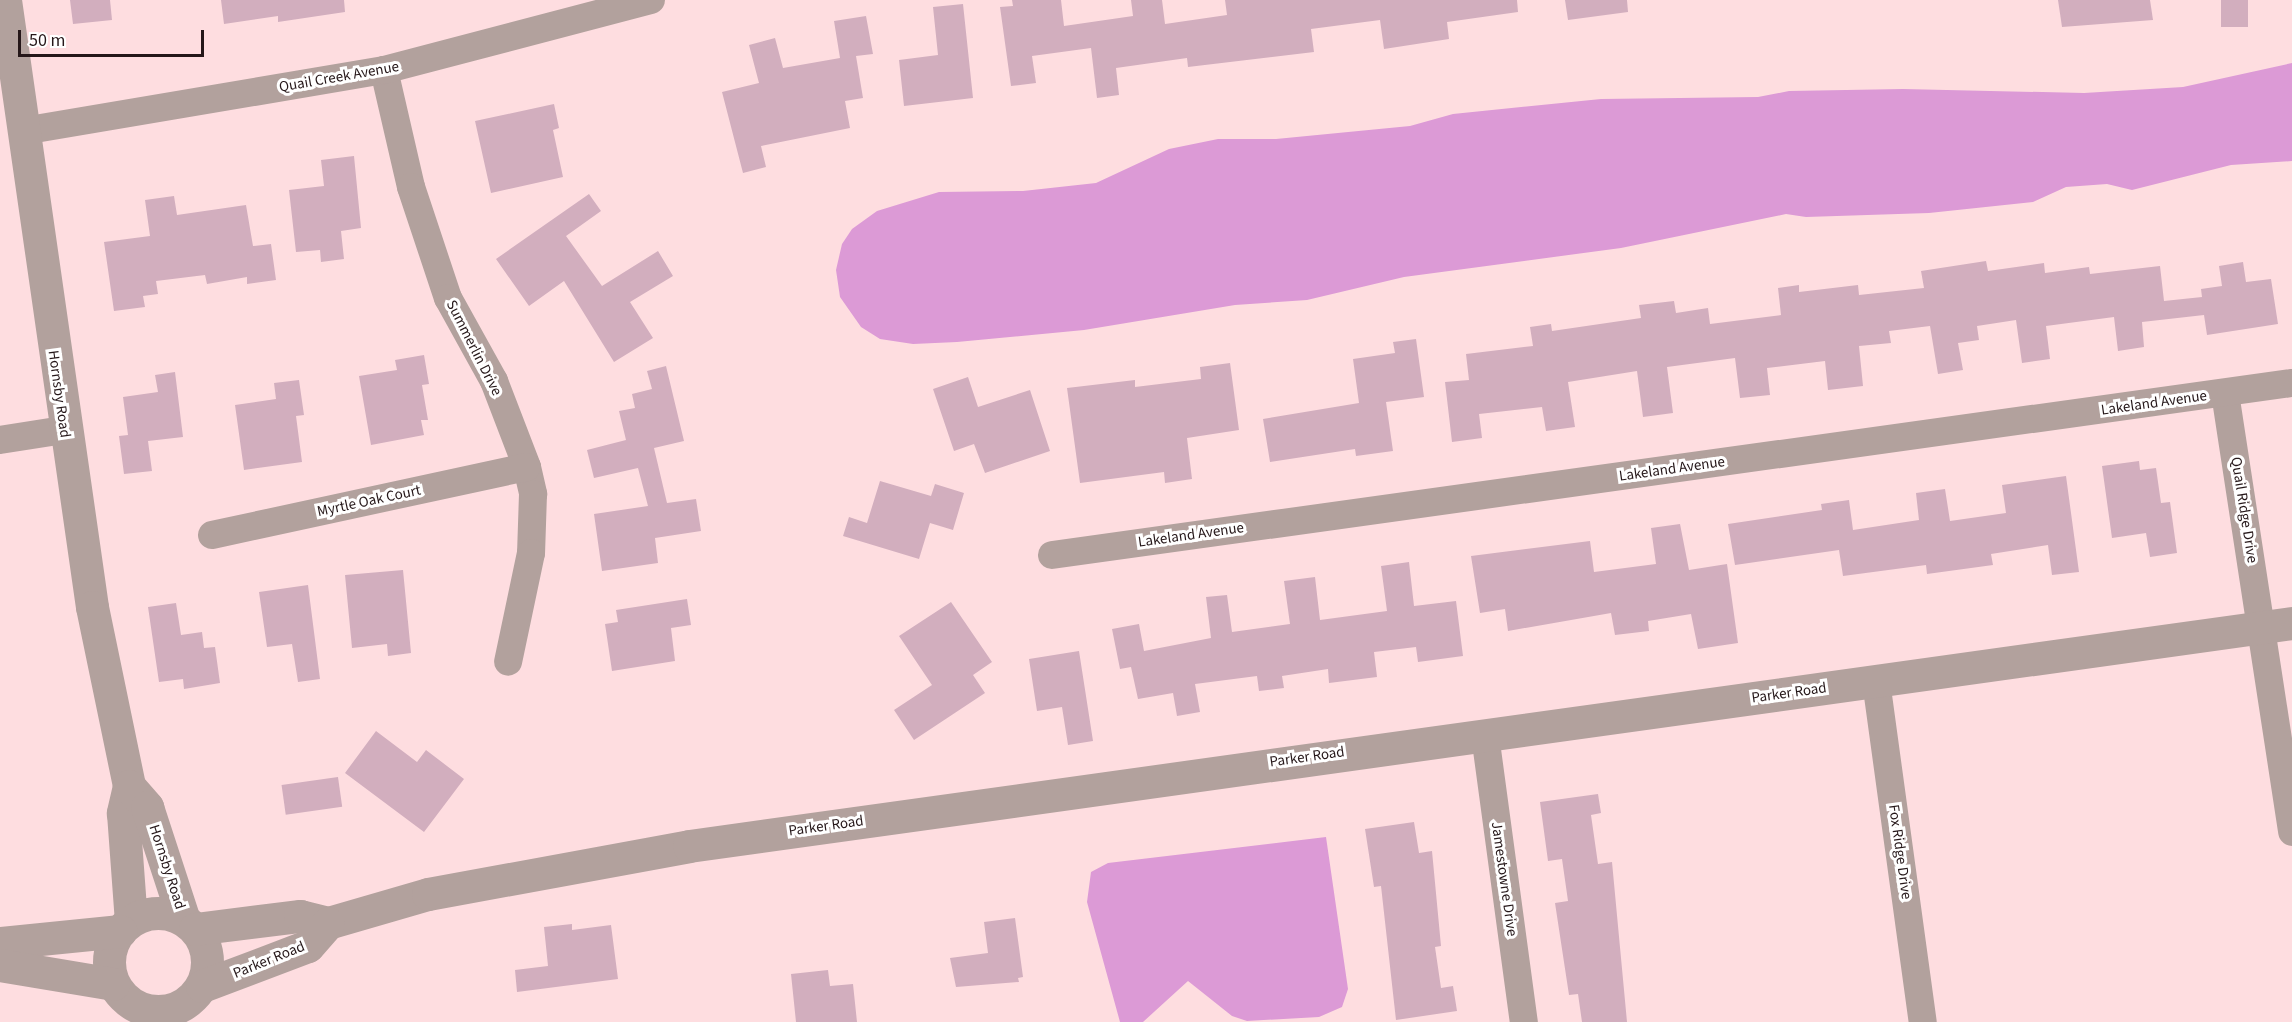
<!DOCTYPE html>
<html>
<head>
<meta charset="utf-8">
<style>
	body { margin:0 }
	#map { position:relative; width:2292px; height:1022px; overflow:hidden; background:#fedde0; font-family:"Source Sans 3",sans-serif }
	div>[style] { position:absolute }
	.water>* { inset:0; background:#dc9ad6 }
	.building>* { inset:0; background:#d2aebe; transform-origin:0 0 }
	.minor>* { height:28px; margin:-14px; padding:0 14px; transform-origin:14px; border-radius:14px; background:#b2a19d }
	.tertiary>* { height:33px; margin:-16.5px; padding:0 16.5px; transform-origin:16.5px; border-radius:16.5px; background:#b2a19d }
	.tertiary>.ring { margin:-16.5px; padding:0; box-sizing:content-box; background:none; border:33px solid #b2a19d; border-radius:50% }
	span { translate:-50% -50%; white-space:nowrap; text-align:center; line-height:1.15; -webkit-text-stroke:6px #fff; paint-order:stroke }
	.street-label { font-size:15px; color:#251719 }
	.scale { position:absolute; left:18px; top:30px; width:186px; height:27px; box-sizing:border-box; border:3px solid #251719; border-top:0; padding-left:8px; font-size:18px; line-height:21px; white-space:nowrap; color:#251719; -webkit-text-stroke:4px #fff; paint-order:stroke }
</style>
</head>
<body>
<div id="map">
	<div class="water">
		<div style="clip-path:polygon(2292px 63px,2292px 161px,2231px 165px,2132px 190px,2107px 184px,2066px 187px,2033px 202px,1929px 213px,1806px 217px,1786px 214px,1621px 248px,1404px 277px,1307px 300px,1235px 305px,1084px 330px,957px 342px,913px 344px,880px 339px,861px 327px,840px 297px,836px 270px,842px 244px,852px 229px,877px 211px,939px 192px,1023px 191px,1096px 183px,1169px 149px,1218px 139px,1276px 139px,1410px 126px,1453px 114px,1601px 99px,1758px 97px,1789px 91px,1903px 89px,2084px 93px,2183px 87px)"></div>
		<div style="clip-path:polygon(1326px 837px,1348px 989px,1342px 1007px,1319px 1017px,1247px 1021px,1232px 1016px,1188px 981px,1143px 1022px,1120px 1022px,1087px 902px,1091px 872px,1108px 863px)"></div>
	</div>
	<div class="building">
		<div style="clip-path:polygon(70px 0,110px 0,112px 20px,73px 24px)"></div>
		<div style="clip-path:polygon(221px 0,344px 0,345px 12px,278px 22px,278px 16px,224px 24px)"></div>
		<div style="clip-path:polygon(1012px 0,1061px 0,1064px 26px,1133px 16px,1131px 0,1162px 0,1165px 24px,1227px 15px,1225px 0,1517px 0,1518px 12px,1447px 22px,1449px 39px,1384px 49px,1380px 20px,1311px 29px,1314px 52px,1188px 67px,1187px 58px,1116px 68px,1119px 95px,1097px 98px,1091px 48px,1032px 56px,1036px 83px,1011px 86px,1000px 7px,1013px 6px)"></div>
		<div style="clip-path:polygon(1565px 0,1627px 0,1628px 12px,1568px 20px)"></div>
		<div style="clip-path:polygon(2058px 0,2150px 0,2153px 20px,2062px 27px)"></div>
		<div style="left:2221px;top:0;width:27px;height:27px"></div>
		<div style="clip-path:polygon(963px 4px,973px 98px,904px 106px,899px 60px,938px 55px,933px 7px)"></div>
		<div style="clip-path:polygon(866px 16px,873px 54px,856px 56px,863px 98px,845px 101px,850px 128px,761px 146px,766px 167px,743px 173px,722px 92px,759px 83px,749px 45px,775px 38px,783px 68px,840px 58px,834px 21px)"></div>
		<div style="clip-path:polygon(554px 104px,559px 128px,553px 130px,563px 177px,491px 193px,475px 121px)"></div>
		<div style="clip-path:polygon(354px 156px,361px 228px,341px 231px,344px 259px,321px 262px,320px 250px,296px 252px,289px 190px,324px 186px,321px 160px)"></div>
		<div style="clip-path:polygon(589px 194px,601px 211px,566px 236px,602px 286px,658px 251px,673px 276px,630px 302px,653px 338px,614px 362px,564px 281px,529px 306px,496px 259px)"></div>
		<div style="clip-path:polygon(174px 196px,177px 215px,246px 205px,253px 246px,271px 244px,276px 280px,247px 284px,247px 277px,207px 284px,205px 275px,156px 281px,158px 294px,143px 296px,145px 307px,114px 311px,104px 242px,150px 236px,145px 200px)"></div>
		<div style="clip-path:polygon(1986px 261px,1988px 271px,2044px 263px,2045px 273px,2089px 267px,2090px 274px,2160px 266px,2164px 301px,2202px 297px,2201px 289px,2222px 286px,2219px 266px,2243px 262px,2246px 282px,2271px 279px,2278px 324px,2207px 335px,2204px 315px,2142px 322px,2144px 347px,2118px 351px,2114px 317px,2046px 326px,2050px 359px,2022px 363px,2016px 320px,1977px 326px,1979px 340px,1958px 343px,1963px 370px,1938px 374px,1930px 326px,1889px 331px,1891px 343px,1859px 346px,1863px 386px,1828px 390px,1825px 361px,1767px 368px,1770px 395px,1740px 398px,1735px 358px,1667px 367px,1673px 413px,1643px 417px,1637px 371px,1568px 382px,1575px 427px,1546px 431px,1542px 407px,1479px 414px,1482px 438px,1452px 442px,1445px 382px,1469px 380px,1466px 354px,1533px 346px,1530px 327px,1551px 324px,1552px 331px,1641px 318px,1639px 305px,1674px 301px,1676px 313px,1708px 308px,1710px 324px,1781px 315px,1778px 288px,1799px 285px,1799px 292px,1858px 285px,1859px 295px,1924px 288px,1921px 271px)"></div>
		<div style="clip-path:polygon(1416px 339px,1424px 397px,1386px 402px,1393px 451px,1356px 456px,1355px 449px,1270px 462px,1263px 419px,1359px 403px,1353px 359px,1395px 353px,1393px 342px)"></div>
		<div style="clip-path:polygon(424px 355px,429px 384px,422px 385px,428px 420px,421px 420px,424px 435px,371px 445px,359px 376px,397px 370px,395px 360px)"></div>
		<div style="clip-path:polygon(1230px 363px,1239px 430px,1187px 438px,1192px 479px,1165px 483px,1164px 472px,1080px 483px,1067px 388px,1135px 380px,1135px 387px,1201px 379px,1200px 367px)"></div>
		<div style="clip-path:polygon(666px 366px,684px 441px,654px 448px,667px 503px,696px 499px,701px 531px,655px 538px,658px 563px,602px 571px,594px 514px,648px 506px,638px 468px,594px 478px,587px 450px,626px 440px,619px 411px,635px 408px,632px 394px,652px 389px,647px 371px)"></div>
		<div style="clip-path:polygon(175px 372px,183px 437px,148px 441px,152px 471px,124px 474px,119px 436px,128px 435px,123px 397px,158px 392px,155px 375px)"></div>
		<div style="clip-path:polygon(968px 377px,978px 407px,1030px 390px,1050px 451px,985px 473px,974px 444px,954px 451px,933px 389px)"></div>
		<div style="clip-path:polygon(299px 380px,304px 415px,296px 416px,302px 462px,244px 470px,235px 405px,276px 399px,274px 383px)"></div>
		<div style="clip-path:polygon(2139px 461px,2140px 470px,2156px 468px,2161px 503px,2170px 502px,2177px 553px,2150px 557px,2146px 533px,2112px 538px,2102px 466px)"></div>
		<div style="clip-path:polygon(2066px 476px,2079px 572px,2052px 575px,2048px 545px,1991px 554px,1993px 565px,1927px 574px,1926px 565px,1843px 576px,1839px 550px,1735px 565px,1728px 524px,1822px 510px,1821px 504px,1849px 500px,1853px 530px,1919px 520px,1916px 493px,1945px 489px,1950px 521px,2006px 513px,2002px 485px)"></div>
		<div style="clip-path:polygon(880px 481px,931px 496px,935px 484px,964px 493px,953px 530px,930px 523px,919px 559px,843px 536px,849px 517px,867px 523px)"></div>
		<div style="clip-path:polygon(1680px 524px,1689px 570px,1727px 564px,1738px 643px,1698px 649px,1691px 614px,1648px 621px,1649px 631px,1615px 635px,1611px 613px,1508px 631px,1505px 609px,1480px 613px,1471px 556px,1590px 541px,1594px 572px,1656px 564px,1651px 528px)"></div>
		<div style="clip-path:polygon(1409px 562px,1414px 606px,1456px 601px,1463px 656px,1418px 662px,1416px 647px,1374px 652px,1377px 677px,1329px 683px,1328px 669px,1282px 676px,1284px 688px,1259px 691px,1257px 676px,1195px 684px,1200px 712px,1177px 716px,1173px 693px,1138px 699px,1131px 667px,1120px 669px,1112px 629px,1139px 624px,1144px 651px,1211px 638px,1206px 597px,1227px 595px,1232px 632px,1290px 624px,1284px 581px,1315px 577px,1320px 620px,1387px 611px,1381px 566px)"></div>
		<div style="clip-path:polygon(403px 570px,411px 653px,388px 656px,387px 644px,352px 648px,345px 575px)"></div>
		<div style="clip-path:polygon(308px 585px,320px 679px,298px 682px,292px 644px,267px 647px,259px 592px)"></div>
		<div style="clip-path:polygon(687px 599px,691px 625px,671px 628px,675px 661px,612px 671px,605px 624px,618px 622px,616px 610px)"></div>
		<div style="clip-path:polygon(951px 602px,992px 662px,973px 675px,985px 693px,914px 740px,894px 710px,932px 685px,899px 636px)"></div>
		<div style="clip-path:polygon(176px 603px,181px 635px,202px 632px,204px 648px,215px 647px,220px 683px,184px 689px,183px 679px,159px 682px,148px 607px)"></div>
		<div style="clip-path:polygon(1079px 651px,1093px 741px,1068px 745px,1062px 707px,1037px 711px,1029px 659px)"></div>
		<div style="clip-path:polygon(376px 731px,417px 762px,426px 750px,464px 779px,424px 832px,345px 773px)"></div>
		<div style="left:338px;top:777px;width:30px;height:57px;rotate:82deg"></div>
		<div style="clip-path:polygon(1598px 794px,1601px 813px,1591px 815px,1598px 864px,1612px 862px,1627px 1022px,1582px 1022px,1578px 994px,1569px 995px,1555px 903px,1568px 901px,1562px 859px,1548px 861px,1540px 802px)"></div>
		<div style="clip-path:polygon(1414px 822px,1419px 853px,1432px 851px,1441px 946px,1435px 947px,1441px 988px,1453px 986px,1457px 1011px,1396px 1020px,1381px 886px,1374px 887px,1365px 829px)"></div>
		<div style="clip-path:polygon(1015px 918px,1023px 977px,1018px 978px,1019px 982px,956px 987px,950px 958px,988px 953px,984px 922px)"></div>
		<div style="clip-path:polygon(572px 924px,572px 930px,611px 925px,618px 979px,517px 992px,515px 970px,548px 966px,544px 927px)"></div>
		<div style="clip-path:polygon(828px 970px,830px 986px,853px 984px,857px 1022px,796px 1022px,791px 974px)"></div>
	</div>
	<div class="minor">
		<div style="left:384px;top:70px;width:120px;rotate:77deg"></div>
		<div style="left:411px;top:187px;width:117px;rotate:71.6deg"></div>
		<div style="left:448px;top:298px;width:95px;rotate:61deg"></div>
		<div style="left:494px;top:381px;width:92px;rotate:69deg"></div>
		<div style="left:527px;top:467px;width:28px;rotate:77deg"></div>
		<div style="left:533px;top:494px;width:59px;rotate:91.9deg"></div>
		<div style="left:531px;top:553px;width:111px;rotate:101.9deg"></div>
		<div style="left:23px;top:131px;width:366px;rotate:-9.6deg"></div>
		<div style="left:384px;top:70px;width:276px;rotate:-14.7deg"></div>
		<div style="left:2225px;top:393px;width:444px;rotate:81.3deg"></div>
		<div style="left:0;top:440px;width:65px;rotate:-8.9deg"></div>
		<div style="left:212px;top:535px;width:322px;rotate:-12.2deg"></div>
		<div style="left:1052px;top:555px;width:1252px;rotate:-7.9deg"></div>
		<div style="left:1876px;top:681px;width:344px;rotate:82.2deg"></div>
		<div style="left:1485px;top:735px;width:290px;rotate:82.3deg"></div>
	</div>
	<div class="tertiary">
		<div style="left:5px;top:0;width:613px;rotate:81.84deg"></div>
		<div style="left:92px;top:607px;width:183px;rotate:78.3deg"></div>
		<div style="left:129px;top:786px;width:28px;rotate:103deg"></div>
		<div style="left:123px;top:813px;width:108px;rotate:85.8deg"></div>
		<div style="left:129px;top:786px;width:28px;rotate:49deg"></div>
		<div style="left:147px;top:807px;width:119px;rotate:71.9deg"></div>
		<div class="ring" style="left:109px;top:913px;width:65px;height:65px"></div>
		<div style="left:195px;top:929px;width:106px;rotate:-7.1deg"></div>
		<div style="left:300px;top:916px;width:29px;rotate:14deg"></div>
		<div style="left:328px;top:923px;width:104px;rotate:-16.2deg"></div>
		<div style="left:428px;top:894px;width:265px;rotate:-10.4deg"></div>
		<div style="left:689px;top:846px;width:1618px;rotate:-7.92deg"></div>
		<div style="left:0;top:943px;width:121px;rotate:-5.7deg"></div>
		<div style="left:0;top:965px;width:115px;rotate:9.5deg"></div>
		<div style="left:202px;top:986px;width:113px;rotate:-20.7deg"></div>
		<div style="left:308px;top:946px;width:30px;rotate:-49deg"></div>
	</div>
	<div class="street-label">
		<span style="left:339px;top:77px;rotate:-10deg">Quail Creek Avenue</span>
		<span style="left:474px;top:348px;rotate:63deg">Summerlin Drive</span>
		<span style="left:59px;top:394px;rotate:82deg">Hornsby Road</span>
		<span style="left:2154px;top:403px;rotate:-8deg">Lakeland Avenue</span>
		<span style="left:1672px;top:469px;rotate:-8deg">Lakeland Avenue</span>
		<span style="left:369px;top:501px;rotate:-12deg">Myrtle Oak Court</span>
		<span style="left:2244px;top:510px;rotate:81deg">Quail Ridge Drive</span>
		<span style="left:1191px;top:535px;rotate:-8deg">Lakeland Avenue</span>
		<span style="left:1789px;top:693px;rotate:-8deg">Parker Road</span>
		<span style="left:1307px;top:757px;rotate:-8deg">Parker Road</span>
		<span style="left:826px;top:826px;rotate:-8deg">Parker Road</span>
		<span style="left:1900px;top:852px;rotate:82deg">Fox Ridge Drive</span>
		<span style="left:167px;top:867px;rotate:72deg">Hornsby Road</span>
		<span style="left:1504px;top:879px;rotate:82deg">Jamestowne Drive</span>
		<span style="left:269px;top:960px;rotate:-22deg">Parker Road</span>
	</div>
	<div class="scale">50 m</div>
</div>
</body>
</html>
